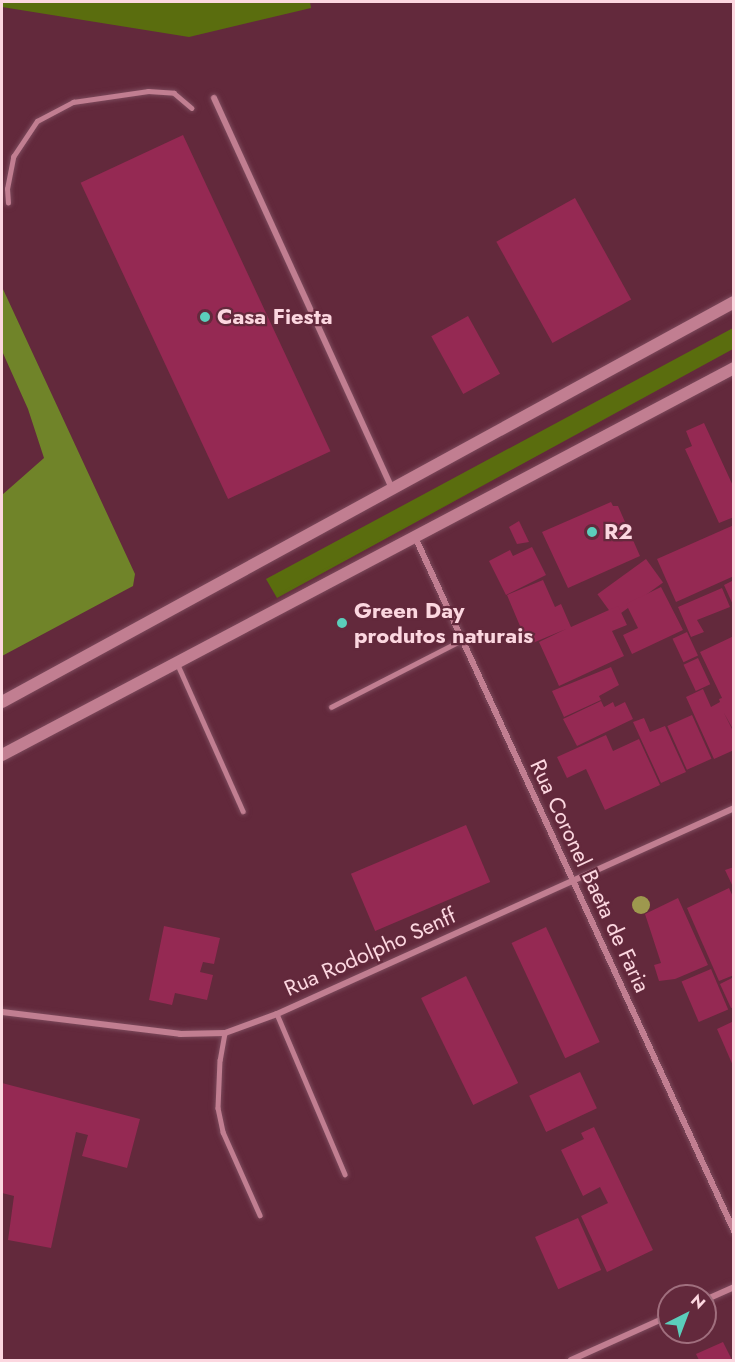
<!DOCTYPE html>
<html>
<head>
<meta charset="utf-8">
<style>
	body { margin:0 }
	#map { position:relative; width:735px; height:1362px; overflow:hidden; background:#63293c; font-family:Jost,sans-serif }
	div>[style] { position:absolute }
	.green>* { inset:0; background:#5a6d0e }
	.forest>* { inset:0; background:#708429 }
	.building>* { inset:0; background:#952953; transform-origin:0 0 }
	.roads { filter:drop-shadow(0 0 2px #7c4a5c) drop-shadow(0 0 2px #7c4a5c) }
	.service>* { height:4.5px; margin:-2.25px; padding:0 2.25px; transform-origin:2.25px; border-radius:2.25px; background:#c17e91 }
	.minor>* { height:6px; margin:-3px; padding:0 3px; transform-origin:3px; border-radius:3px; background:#c17e91 }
	.secondary>* { height:12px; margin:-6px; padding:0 6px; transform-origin:6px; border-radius:6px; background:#c17e91 }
	.trees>* { width:18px; height:18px; margin:-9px; border-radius:50%; background:#9e984e }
	.dots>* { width:16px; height:16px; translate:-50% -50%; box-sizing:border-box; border:3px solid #63293c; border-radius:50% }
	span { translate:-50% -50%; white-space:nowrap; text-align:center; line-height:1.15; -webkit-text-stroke:4.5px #63293c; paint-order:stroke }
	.poi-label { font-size:22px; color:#fcd7e0; font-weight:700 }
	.left { translate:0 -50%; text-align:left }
	.street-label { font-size:22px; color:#fcd7e0 }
	.frame { position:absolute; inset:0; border:3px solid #fcd7e0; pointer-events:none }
	.north { position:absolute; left:657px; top:1284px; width:60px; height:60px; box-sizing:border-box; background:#63293c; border:2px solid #a06f7e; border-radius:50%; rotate:42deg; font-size:16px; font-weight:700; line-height:24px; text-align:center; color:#fcd7e0 }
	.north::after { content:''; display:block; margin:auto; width:21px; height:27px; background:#5bcebb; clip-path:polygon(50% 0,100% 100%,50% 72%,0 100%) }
</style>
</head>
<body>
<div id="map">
	<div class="green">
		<div style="clip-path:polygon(2px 2px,310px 2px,311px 8px,189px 37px,2px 7px)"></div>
		<div style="clip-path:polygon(733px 328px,733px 349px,277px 598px,266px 579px)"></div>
	</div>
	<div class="forest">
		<div style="clip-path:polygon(2px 287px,135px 574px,133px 586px,2px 656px,2px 495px,44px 458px,28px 409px,2px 351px)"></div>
	</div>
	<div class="building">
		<div style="left:183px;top:135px;width:349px;height:113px;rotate:65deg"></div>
		<div style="left:575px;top:198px;width:116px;height:90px;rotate:61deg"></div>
		<div style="left:468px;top:316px;width:66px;height:42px;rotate:61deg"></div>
		<div style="clip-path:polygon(704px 423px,734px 488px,734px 517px,719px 523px,685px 449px,692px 446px,686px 431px)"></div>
		<div style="clip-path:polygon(611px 502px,613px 506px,618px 506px,640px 556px,568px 588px,542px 532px)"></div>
		<div style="clip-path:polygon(519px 521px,529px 542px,517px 544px,509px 527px)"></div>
		<div style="clip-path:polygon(734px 525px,734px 576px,676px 602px,657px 559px)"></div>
		<div style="clip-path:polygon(532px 547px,546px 575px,506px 595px,489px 561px,510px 550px,513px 556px)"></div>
		<div style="left:646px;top:559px;width:29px;height:60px;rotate:54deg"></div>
		<div style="clip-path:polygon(543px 580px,555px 607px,561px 604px,571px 627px,618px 606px,627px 625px,612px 631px,624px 656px,559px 686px,539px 642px,566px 629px,528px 645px,507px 595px)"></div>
		<div style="clip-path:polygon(734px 580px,734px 607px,724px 585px)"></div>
		<div style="clip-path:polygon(661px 587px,683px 630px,632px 654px,623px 635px,638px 628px,626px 604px)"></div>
		<div style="clip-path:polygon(722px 588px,730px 607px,697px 620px,704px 632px,691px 637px,678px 607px)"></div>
		<div style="left:687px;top:632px;width:26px;height:16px;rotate:65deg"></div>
		<div style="clip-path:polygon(734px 636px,734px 731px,724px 713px,734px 733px,734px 750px,714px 759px,686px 697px,703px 689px,711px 707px,720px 702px,719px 699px,722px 698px,700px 652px)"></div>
		<div style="left:698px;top:658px;width:29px;height:16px;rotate:65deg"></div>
		<div style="clip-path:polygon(611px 667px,619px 685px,599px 696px,601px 700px,564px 717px,552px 691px)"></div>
		<div style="clip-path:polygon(601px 701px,604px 707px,613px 702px,615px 707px,625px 702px,633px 719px,577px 746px,563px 719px)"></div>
		<div style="left:692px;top:715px;width:48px;height:27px;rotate:66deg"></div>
		<div style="clip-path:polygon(644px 718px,650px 732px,665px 726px,686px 772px,661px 783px,633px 722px)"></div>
		<div style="clip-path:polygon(606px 735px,613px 751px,639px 739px,660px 785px,605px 810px,586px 769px,567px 778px,557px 757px)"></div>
		<div style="left:466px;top:825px;width:62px;height:125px;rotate:67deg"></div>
		<div style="clip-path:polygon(734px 867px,734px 889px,725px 870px)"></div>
		<div style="clip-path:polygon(729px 888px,734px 899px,734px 975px,719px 981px,687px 908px)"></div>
		<div style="clip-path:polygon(678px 898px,708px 965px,675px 979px,659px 981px,654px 965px,661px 963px,645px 914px)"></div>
		<div style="clip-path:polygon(164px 926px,220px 938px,214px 964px,203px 962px,200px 972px,213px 975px,207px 1000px,175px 993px,172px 1005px,149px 1000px)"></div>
		<div style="left:546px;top:927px;width:127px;height:38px;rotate:65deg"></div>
		<div style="left:711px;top:969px;width:44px;height:32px;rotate:67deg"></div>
		<div style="left:466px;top:976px;width:119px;height:50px;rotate:64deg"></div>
		<div style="clip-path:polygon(734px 977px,734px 1007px,731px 1008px,720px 984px)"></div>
		<div style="clip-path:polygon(734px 1021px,734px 1068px,717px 1029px)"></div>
		<div style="left:580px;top:1072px;width:40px;height:56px;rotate:65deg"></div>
		<div style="clip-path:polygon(2px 1083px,140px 1119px,127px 1168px,82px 1156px,88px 1135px,76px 1132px,51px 1248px,8px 1240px,14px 1196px,2px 1193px)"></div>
		<div style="clip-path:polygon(594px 1127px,653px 1250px,607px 1272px,581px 1216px,608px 1203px,600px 1187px,583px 1196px,561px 1150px,584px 1139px,581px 1133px)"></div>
		<div style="left:578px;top:1218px;width:57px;height:47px;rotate:66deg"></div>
		<div style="clip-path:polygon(723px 1342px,732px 1360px,699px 1360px,696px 1354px)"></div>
	</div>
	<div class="roads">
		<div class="service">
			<div style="left:8px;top:203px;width:14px;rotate:-94deg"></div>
			<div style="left:7px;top:189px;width:33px;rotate:-79deg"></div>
			<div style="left:13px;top:157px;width:43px;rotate:-56.3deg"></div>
			<div style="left:37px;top:121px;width:41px;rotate:-27.8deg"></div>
			<div style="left:73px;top:102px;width:76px;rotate:-8.3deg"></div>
			<div style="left:148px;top:91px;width:26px;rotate:4deg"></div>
			<div style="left:174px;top:93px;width:23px;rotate:40deg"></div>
			<div style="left:178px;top:665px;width:160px;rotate:66deg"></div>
			<div style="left:331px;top:707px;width:147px;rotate:-27.1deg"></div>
			<div style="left:277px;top:1014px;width:174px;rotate:67deg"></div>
			<div style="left:225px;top:1033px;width:27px;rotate:100deg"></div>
			<div style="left:220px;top:1060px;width:48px;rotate:92.4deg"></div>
			<div style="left:218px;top:1108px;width:25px;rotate:78deg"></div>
			<div style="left:223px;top:1132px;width:91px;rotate:66deg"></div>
		</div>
		<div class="minor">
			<div style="left:214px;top:98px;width:429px;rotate:65.5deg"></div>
			<div style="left:415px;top:537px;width:764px;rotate:65.31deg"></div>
			<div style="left:2px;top:1012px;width:179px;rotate:7deg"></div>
			<div style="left:180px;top:1034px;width:45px;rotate:-1.3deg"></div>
			<div style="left:225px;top:1033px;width:55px;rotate:-20.1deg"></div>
			<div style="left:277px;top:1014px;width:501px;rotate:-24.26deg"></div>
			<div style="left:705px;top:1300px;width:32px;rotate:-24deg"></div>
			<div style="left:571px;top:1360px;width:107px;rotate:-24.2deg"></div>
		</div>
		<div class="secondary">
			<div style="left:2px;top:702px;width:834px;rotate:-28.65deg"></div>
			<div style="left:2px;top:755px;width:828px;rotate:-27.86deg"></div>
		</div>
	</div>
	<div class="trees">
		<div style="left:641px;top:905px"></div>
	</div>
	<div class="dots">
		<div style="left:205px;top:317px;background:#5bcebb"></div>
		<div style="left:592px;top:532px;background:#5bcebb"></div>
		<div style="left:342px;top:623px;background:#5bcebb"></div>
	</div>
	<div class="poi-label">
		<span class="left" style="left:217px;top:317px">Casa Fiesta</span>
		<span class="left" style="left:604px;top:532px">R2</span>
		<span class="left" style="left:354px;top:623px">Green Day<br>produtos naturais</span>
	</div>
	<div class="street-label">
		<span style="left:590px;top:876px;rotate:65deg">Rua Coronel Baeta de Faria</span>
		<span style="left:370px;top:952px;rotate:-24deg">Rua Rodolpho Senff</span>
	</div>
	<div class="frame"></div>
	<div class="north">N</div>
</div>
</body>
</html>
